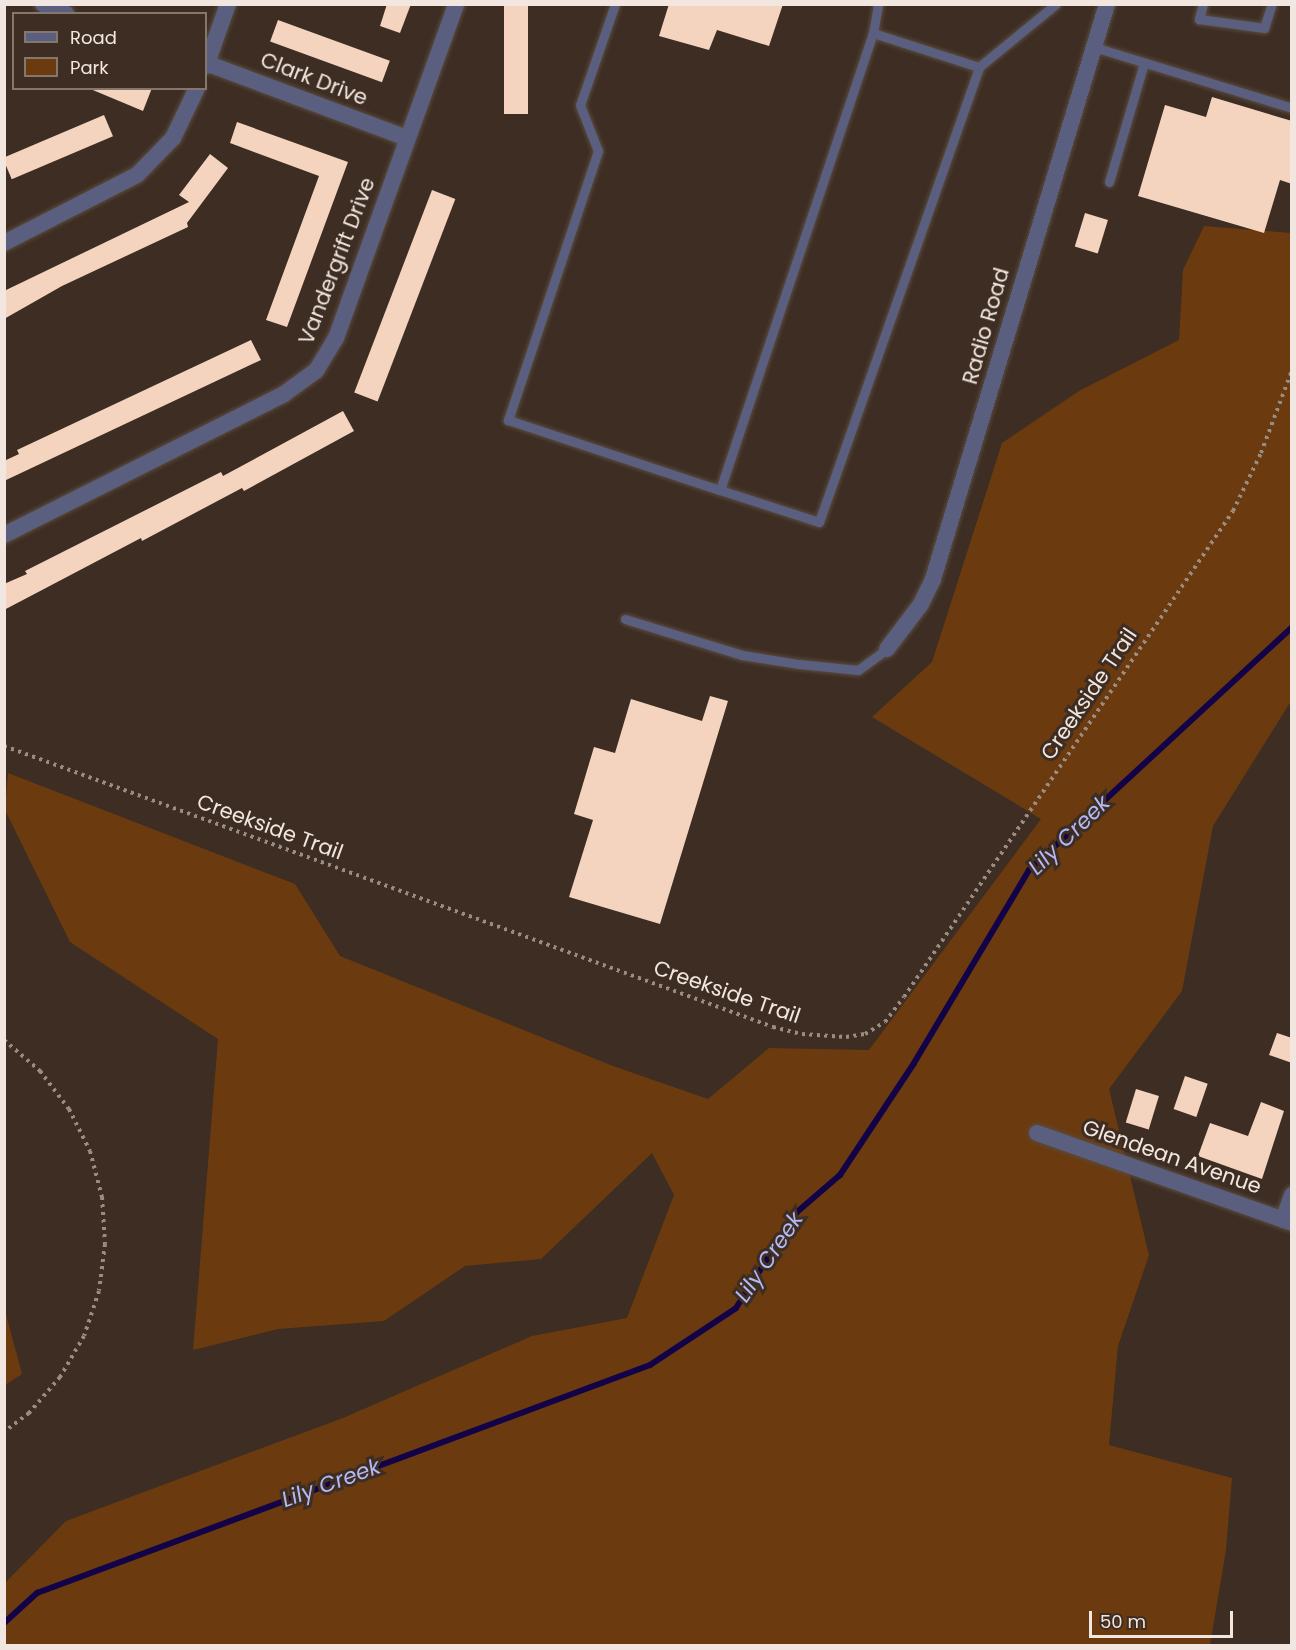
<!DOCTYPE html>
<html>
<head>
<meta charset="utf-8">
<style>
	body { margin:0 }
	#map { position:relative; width:1296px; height:1650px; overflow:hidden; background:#3d2d22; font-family:Poppins,sans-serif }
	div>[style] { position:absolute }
	.green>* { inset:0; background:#6b3b0f }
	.stream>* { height:6px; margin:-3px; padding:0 3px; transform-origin:3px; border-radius:3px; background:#120248 }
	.building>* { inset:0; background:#f4d4be; transform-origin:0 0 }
	.path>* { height:4px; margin-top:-2px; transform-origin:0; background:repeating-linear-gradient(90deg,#998c83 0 3px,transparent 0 7.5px) }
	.roads { filter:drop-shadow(0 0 2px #5a4b40) drop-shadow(0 0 2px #5a4b40) }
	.service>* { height:9px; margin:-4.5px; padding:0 4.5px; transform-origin:4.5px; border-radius:4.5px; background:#5b5f7f }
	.minor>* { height:16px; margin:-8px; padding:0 8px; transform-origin:8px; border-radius:8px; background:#5b5f7f }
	span { translate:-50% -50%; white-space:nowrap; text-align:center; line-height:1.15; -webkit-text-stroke:6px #3d2d22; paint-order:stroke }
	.street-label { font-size:21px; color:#f2e7e0 }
	.water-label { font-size:22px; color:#b2b9f6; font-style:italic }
	.frame { position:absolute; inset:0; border:6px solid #f2e7e0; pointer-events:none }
	.legend { position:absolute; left:12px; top:12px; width:195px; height:78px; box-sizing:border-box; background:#3d2d22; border:2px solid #85776e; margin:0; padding:8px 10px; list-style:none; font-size:18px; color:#f2e7e0 }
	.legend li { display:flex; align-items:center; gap:12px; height:30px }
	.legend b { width:30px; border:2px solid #85776e }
	.scale { position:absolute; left:1089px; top:1611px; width:144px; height:27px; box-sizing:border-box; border:3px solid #f2e7e0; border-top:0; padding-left:8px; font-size:18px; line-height:21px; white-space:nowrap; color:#f2e7e0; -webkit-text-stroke:4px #3d2d22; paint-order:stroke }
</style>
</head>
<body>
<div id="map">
	<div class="green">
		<div style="clip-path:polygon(1204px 226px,1291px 233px,1291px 701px,1213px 826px,1182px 991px,1109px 1089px,1149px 1255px,1118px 1346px,1109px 1445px,1232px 1478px,1226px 1550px,1210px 1645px,5px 1645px,5px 1583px,66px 1521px,343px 1418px,532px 1336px,627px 1318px,674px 1195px,652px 1153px,541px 1259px,465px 1266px,384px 1321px,278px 1329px,193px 1350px,218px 1039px,70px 942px,5px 810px,8px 773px,295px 884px,340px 956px,613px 1066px,708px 1099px,769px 1048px,869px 1050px,1041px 819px,872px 717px,932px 662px,1002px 443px,1079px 391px,1179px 340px,1183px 270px)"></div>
		<div style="clip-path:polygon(5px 1311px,22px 1374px,5px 1385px,4px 1385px)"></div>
	</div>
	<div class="stream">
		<div style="left:4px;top:1623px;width:45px;rotate:-42.3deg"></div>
		<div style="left:37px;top:1593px;width:654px;rotate:-20.4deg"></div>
		<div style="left:650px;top:1365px;width:103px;rotate:-33.5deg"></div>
		<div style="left:736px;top:1308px;width:114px;rotate:-57.6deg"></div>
		<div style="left:797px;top:1212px;width:57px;rotate:-40.7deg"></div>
		<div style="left:840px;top:1175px;width:134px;rotate:-56.5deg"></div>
		<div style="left:914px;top:1063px;width:225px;rotate:-59.2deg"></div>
		<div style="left:1029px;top:870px;width:358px;rotate:-42.7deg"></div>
	</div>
	<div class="building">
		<div style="clip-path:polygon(387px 4px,411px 4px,400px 33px,380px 26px)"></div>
		<div style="left:504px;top:4px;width:24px;height:110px"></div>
		<div style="clip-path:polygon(669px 4px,783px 4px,769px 46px,717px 30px,709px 50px,659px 36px)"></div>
		<div style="left:278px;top:20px;width:119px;height:23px;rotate:20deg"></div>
		<div style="clip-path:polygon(88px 88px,152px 88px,143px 111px)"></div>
		<div style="clip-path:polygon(1212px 97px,1292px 121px,1292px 184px,1280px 180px,1264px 233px,1138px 196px,1165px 105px,1206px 117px)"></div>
		<div style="left:104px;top:115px;width:23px;height:110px;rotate:67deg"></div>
		<div style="clip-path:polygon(237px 122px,348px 162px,287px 327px,266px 320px,319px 176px,230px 143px)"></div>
		<div style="clip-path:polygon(210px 154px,228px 168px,187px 223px,188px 227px,62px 286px,4px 319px,4px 291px,189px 202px,179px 195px)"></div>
		<div style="left:432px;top:190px;width:25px;height:217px;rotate:21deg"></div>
		<div style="left:1085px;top:213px;width:24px;height:35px;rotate:17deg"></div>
		<div style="clip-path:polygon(251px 340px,261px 360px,4px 481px,4px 461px,19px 454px,17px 450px)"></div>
		<div style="clip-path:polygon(343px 411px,354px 431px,244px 491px,242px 488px,142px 541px,141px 538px,4px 610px,4px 584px,27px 574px,25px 571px,221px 472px,223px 476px)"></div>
		<div style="clip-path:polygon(710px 696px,728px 701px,660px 924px,569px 897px,593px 820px,574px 814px,594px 747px,615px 753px,631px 699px,702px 721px)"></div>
		<div style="clip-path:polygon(1277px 1033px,1292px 1038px,1292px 1063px,1269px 1055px)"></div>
		<div style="left:1185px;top:1076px;width:24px;height:35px;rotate:19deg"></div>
		<div style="left:1136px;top:1089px;width:24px;height:35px;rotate:17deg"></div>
		<div style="clip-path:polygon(1261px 1102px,1284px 1111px,1262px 1179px,1198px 1156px,1210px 1123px,1248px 1136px)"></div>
	</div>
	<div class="path">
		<div style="left:4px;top:746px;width:819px;rotate:20.07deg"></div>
		<div style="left:773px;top:1027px;width:30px;rotate:14deg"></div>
		<div style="left:802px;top:1034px;width:44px;rotate:3.9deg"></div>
		<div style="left:846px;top:1037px;width:19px;rotate:-9deg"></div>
		<div style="left:865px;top:1034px;width:23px;rotate:-31deg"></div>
		<div style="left:885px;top:1022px;width:31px;rotate:-53deg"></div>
		<div style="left:904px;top:997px;width:587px;rotate:-55.9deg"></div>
		<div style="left:1233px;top:511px;width:64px;rotate:-64.2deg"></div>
		<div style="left:1261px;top:453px;width:89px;rotate:-69.5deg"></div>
		<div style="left:4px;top:1040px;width:48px;rotate:40.7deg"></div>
		<div style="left:40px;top:1071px;width:48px;rotate:52.7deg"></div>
		<div style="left:69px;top:1109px;width:47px;rotate:63.4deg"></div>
		<div style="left:90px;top:1151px;width:48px;rotate:75.4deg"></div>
		<div style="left:102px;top:1197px;width:47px;rotate:86.3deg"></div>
		<div style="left:105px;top:1244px;width:47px;rotate:97.3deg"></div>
		<div style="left:99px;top:1291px;width:47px;rotate:108.4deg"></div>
		<div style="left:84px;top:1336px;width:48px;rotate:120.3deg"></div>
		<div style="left:60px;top:1377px;width:48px;rotate:130.7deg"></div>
		<div style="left:29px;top:1413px;width:31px;rotate:143deg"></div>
	</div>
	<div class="roads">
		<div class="service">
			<div style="left:615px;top:4px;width:107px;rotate:109.1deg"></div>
			<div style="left:580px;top:105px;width:49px;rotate:68.6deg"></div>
			<div style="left:598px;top:151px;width:284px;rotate:108.5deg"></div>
			<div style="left:508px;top:420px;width:223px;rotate:18.3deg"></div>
			<div style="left:720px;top:490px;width:482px;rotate:-71.5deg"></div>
			<div style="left:873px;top:33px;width:29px;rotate:-80deg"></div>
			<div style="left:1203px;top:4px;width:16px;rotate:105deg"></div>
			<div style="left:1199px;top:19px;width:66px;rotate:7.9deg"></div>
			<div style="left:1264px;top:28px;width:25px;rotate:-72deg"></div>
			<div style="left:873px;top:33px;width:111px;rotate:17.8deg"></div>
			<div style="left:979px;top:67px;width:99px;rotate:-39.3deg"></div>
			<div style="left:1094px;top:47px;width:207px;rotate:17.1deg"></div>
			<div style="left:1109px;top:182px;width:124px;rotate:-73.6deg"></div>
			<div style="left:720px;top:490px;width:104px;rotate:17.9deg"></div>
			<div style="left:819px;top:522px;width:482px;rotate:-70.6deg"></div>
			<div style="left:625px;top:619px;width:122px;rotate:17.1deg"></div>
			<div style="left:742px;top:655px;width:58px;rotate:9deg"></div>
			<div style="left:799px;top:664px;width:59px;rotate:5.8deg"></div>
			<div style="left:858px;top:670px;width:36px;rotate:-36deg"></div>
		</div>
		<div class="minor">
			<div style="left:43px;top:4px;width:25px;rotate:23deg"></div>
			<div style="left:206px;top:63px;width:215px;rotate:20.5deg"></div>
			<div style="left:206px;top:66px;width:66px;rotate:-70.5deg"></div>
			<div style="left:4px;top:243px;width:149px;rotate:-27.1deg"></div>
			<div style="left:137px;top:175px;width:52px;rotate:-45.8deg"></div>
			<div style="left:173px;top:138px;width:55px;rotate:-64.4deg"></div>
			<div style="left:4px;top:535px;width:313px;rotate:-26.7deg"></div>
			<div style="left:284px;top:394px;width:39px;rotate:-36deg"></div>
			<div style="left:316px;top:371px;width:39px;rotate:-59deg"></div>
			<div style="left:336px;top:338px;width:355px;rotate:-70.2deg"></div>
			<div style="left:887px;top:649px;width:56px;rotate:-52.9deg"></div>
			<div style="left:921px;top:604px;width:28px;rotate:-64deg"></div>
			<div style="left:933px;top:579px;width:601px;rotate:-73.16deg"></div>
			<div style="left:1037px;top:1133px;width:270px;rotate:19.4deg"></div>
			<div style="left:1283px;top:1220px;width:27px;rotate:-70deg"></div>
		</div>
	</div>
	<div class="street-label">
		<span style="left:314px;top:79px;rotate:21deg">Clark Drive</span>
		<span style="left:337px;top:261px;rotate:-69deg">Vandergrift Drive</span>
		<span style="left:986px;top:326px;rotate:-74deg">Radio Road</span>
		<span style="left:1089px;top:694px;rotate:-56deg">Creekside Trail</span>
		<span style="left:270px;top:827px;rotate:20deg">Creekside Trail</span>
		<span style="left:727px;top:992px;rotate:19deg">Creekside Trail</span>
		<span style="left:1172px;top:1157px;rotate:19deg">Glendean Avenue</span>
	</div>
	<div class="water-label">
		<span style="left:1069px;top:835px;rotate:-44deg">Lily Creek</span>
		<span style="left:769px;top:1257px;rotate:-56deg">Lily Creek</span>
		<span style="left:331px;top:1483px;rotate:-20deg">Lily Creek</span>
	</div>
	<div class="frame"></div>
	<ul class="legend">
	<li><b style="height:8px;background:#5b5f7f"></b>Road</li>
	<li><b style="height:16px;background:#6b3b0f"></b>Park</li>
	</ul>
	<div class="scale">50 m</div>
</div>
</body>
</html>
